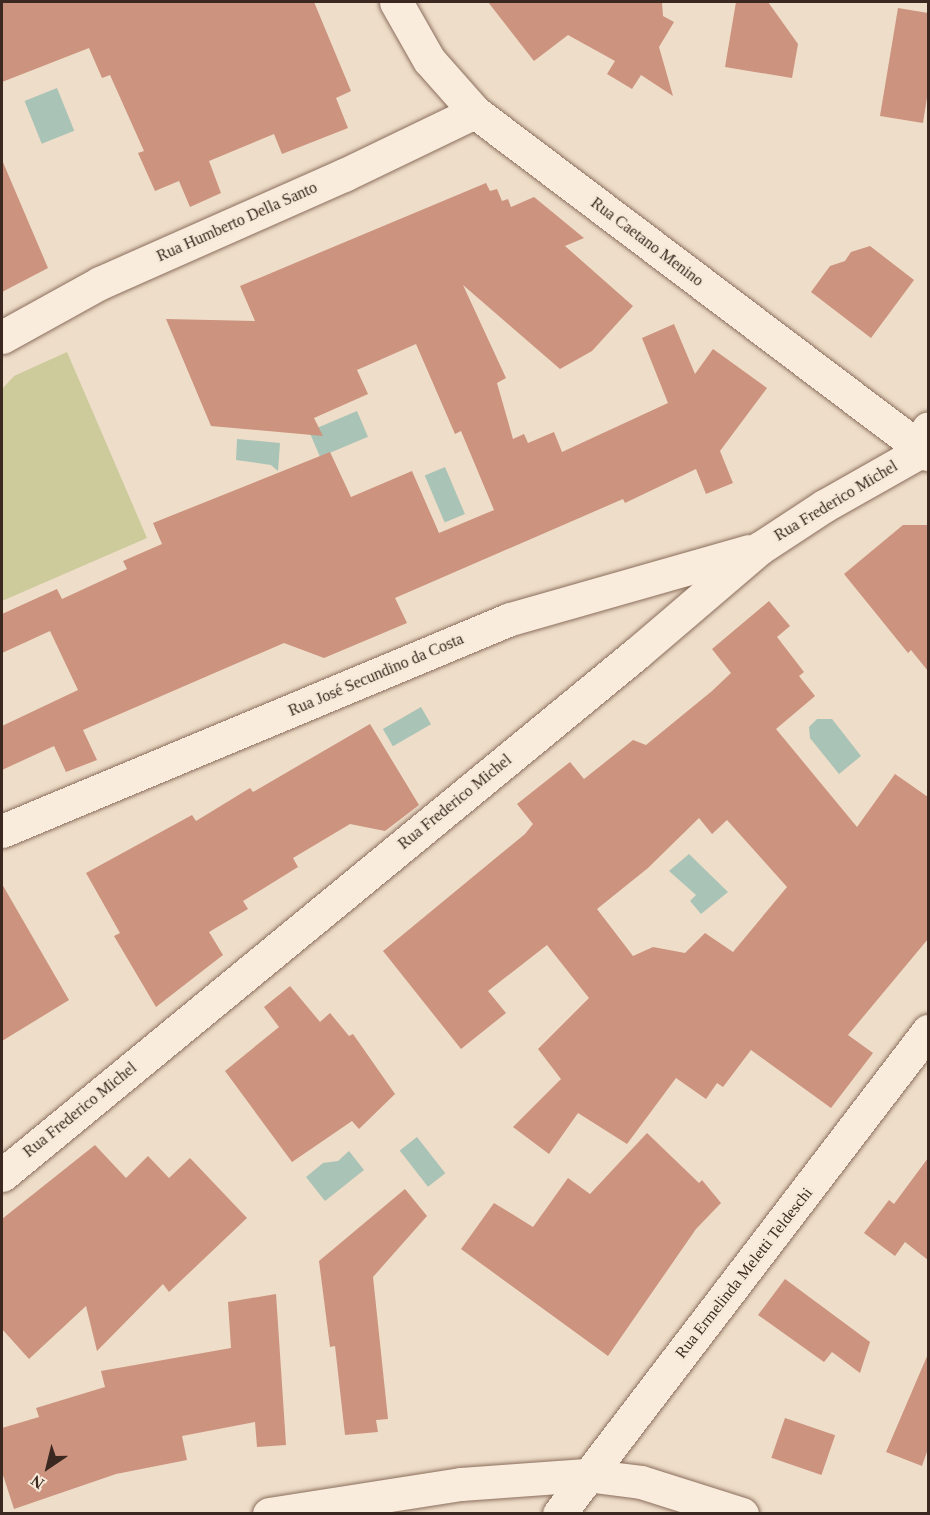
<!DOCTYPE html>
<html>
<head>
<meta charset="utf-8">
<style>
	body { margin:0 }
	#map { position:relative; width:930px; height:1515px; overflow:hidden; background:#eeddc8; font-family:"Times New Roman",serif }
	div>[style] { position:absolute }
	.green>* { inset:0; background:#cdcb9c }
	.water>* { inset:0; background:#a9c3b7; transform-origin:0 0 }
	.building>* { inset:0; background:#cc937f; transform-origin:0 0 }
	.roads { filter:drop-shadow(0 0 2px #8b6e5d) drop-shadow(0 0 2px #8b6e5d) }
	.street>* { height:33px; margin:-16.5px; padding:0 16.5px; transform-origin:16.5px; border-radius:16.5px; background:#f9ecdc }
	.secondary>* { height:33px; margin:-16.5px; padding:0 16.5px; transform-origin:16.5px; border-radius:16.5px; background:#f9ecdc }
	span { translate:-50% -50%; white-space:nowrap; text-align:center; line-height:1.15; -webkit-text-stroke:5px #f6e9d8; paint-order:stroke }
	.street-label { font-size:16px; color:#3b2921 }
	.frame { position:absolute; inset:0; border:3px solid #3b2921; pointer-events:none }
	.north { position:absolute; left:18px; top:1437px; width:60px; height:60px; -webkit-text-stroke:4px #f6e9d8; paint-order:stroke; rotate:215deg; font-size:16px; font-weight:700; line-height:24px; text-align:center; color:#3b2921 }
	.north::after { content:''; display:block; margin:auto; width:21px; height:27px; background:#3b2921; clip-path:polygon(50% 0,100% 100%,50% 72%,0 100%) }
</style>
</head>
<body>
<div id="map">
	<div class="green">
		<div style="clip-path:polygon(67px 352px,147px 538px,2px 601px,2px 389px,14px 376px)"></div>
	</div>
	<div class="water">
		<div style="left:57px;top:88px;width:46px;height:35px;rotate:68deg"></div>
		<div style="left:357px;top:411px;width:28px;height:52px;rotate:67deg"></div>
		<div style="clip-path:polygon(237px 439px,280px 443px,278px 471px,271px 465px,236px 460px)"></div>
		<div style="left:445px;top:467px;width:51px;height:22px;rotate:67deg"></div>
		<div style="left:421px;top:707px;width:20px;height:44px;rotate:60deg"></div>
		<div style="clip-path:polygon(817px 719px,832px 719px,861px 756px,839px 774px,810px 738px,809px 727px)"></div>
		<div style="clip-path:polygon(689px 854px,728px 892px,701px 914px,690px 901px,696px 895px,669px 871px)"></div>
		<div style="left:417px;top:1137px;width:46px;height:22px;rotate:52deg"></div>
		<div style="clip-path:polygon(349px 1151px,364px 1170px,325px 1201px,306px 1177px,323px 1163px,338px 1161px)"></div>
	</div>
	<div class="building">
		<div style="clip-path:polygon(2px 2px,314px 2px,351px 91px,336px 98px,348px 128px,282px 154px,274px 134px,209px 161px,221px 193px,190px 207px,179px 181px,155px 191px,138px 153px,144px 151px,110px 75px,102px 78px,89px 48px,2px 82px)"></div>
		<div style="clip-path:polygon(488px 2px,662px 2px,663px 16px,674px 22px,659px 47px,673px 96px,641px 75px,632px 89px,607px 74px,615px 61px,568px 35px,534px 61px)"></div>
		<div style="clip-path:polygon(736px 2px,768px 2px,798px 44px,792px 78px,725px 67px)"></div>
		<div style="clip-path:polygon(898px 8px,928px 13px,928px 91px,923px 123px,880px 116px)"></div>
		<div style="clip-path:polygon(2px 160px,48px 268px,2px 292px)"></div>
		<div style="clip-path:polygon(486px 183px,490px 191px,497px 189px,502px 201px,508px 199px,511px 207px,534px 197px,584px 238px,565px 246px,633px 306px,592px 351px,560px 369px,463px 285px,506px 378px,497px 383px,513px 439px,524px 434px,528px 443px,554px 432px,562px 452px,668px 403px,642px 338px,674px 324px,695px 374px,713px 349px,767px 388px,720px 451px,733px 483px,706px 494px,696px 469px,625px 503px,623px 499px,395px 598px,407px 623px,324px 658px,284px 643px,83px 730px,97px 760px,66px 772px,54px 746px,2px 770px,2px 726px,78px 690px,50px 631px,2px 653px,2px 614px,57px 589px,62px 599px,127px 569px,123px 561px,162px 544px,153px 523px,330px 452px,351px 497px,412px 471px,439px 533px,494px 510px,461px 431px,455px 434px,416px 344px,357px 370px,368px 394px,314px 418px,323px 436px,211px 426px,166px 319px,255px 321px,240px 286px)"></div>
		<div style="clip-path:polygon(870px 246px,914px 280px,871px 338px,811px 292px,830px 266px,845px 261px,851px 252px)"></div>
		<div style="clip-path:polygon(903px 525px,928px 525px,928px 671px,911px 650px,908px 653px,844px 574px)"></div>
		<div style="clip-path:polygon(evenodd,769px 601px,790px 626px,777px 637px,804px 672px,799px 676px,815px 696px,776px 729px,857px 827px,895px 774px,928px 797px,928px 939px,848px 1035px,873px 1053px,831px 1108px,751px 1050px,723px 1087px,717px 1083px,706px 1099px,676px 1078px,627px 1144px,578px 1113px,549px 1154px,513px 1127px,561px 1079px,538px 1049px,589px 998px,547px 945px,488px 991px,506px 1013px,461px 1049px,383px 951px,525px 834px,533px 824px,517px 804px,570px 762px,584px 779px,633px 740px,646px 745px,712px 691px,731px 673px,712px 649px,769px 601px,699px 818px,712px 834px,727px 820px,787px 887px,733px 952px,705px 933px,685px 953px,653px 947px,633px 956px,597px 909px,648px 868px,699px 818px)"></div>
		<div style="clip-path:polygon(370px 724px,419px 805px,385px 831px,350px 824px,293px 858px,298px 867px,243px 901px,248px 909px,209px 932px,223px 955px,156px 1007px,114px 936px,120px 933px,86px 873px,192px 815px,196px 821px,250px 788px,253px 792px)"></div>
		<div style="clip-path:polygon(2px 884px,69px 1000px,2px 1041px)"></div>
		<div style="clip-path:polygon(290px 986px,320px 1022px,330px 1013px,349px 1036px,353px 1034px,395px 1094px,359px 1129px,352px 1121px,292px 1162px,225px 1071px,279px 1027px,264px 1007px)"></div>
		<div style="clip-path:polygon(647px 1133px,699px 1183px,702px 1180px,721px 1203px,696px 1229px,608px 1356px,461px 1249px,494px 1203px,533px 1227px,568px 1178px,590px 1194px)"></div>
		<div style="clip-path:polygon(95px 1145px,126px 1178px,148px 1156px,169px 1178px,190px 1158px,247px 1218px,169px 1292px,163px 1284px,97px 1351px,86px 1306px,29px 1359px,2px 1329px,2px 1219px)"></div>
		<div style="clip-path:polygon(928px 1158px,928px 1260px,905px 1242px,895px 1256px,864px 1233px,889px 1200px,894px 1204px)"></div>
		<div style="clip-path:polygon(405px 1189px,427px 1216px,373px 1277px,388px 1419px,376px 1420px,378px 1432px,345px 1435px,335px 1346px,330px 1347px,319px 1261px)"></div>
		<div style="clip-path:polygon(785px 1279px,870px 1342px,860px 1373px,832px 1352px,824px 1362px,758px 1315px)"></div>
		<div style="clip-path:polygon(276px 1294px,286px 1445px,257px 1447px,255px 1422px,182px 1436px,187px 1460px,116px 1474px,14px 1509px,2px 1472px,2px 1428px,39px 1417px,36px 1408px,105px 1387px,101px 1371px,231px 1348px,228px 1302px)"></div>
		<div style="clip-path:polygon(928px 1354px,928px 1449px,922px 1466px,886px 1452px)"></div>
		<div style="left:785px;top:1418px;width:53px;height:42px;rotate:19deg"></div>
	</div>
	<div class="roads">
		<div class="street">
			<div style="left:396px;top:2px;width:67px;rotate:60.4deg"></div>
			<div style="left:429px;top:60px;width:69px;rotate:48.5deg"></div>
			<div style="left:475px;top:112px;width:568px;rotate:37.05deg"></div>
			<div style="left:2px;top:337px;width:112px;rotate:-28.9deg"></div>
			<div style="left:100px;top:283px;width:267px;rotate:-23.9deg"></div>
			<div style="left:344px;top:175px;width:145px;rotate:-25.7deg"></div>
			<div style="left:2px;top:831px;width:550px;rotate:-22.65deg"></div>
			<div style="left:510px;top:619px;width:248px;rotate:-15.9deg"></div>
			<div style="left:2px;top:1175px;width:822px;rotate:-39.42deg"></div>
			<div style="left:637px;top:653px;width:162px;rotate:-40.5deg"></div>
			<div style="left:760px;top:548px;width:77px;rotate:-33.3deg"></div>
			<div style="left:824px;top:506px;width:114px;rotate:-29.5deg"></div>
			<div style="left:923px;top:450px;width:22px;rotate:-77deg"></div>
			<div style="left:559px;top:1514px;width:608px;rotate:-52.62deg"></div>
		</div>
		<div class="secondary">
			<div style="left:269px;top:1514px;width:194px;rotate:-8.9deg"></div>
			<div style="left:461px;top:1484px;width:125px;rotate:-4.1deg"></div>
			<div style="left:586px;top:1475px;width:55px;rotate:7.3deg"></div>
			<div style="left:641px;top:1482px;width:106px;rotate:17.6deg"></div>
		</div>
	</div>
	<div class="street-label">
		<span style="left:237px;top:222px;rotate:-24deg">Rua Humberto Della Santo</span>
		<span style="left:647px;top:242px;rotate:37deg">Rua Caetano Menino</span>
		<span style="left:836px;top:501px;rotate:-31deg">Rua Frederico Michel</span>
		<span style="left:376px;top:675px;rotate:-23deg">Rua José Secundino da Costa</span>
		<span style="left:455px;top:802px;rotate:-39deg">Rua Frederico Michel</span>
		<span style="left:80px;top:1110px;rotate:-39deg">Rua Frederico Michel</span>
		<span style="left:744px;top:1273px;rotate:-52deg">Rua Ermelinda Meletti Teldeschi</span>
	</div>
	<div class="frame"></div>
	<div class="north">N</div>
</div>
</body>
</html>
